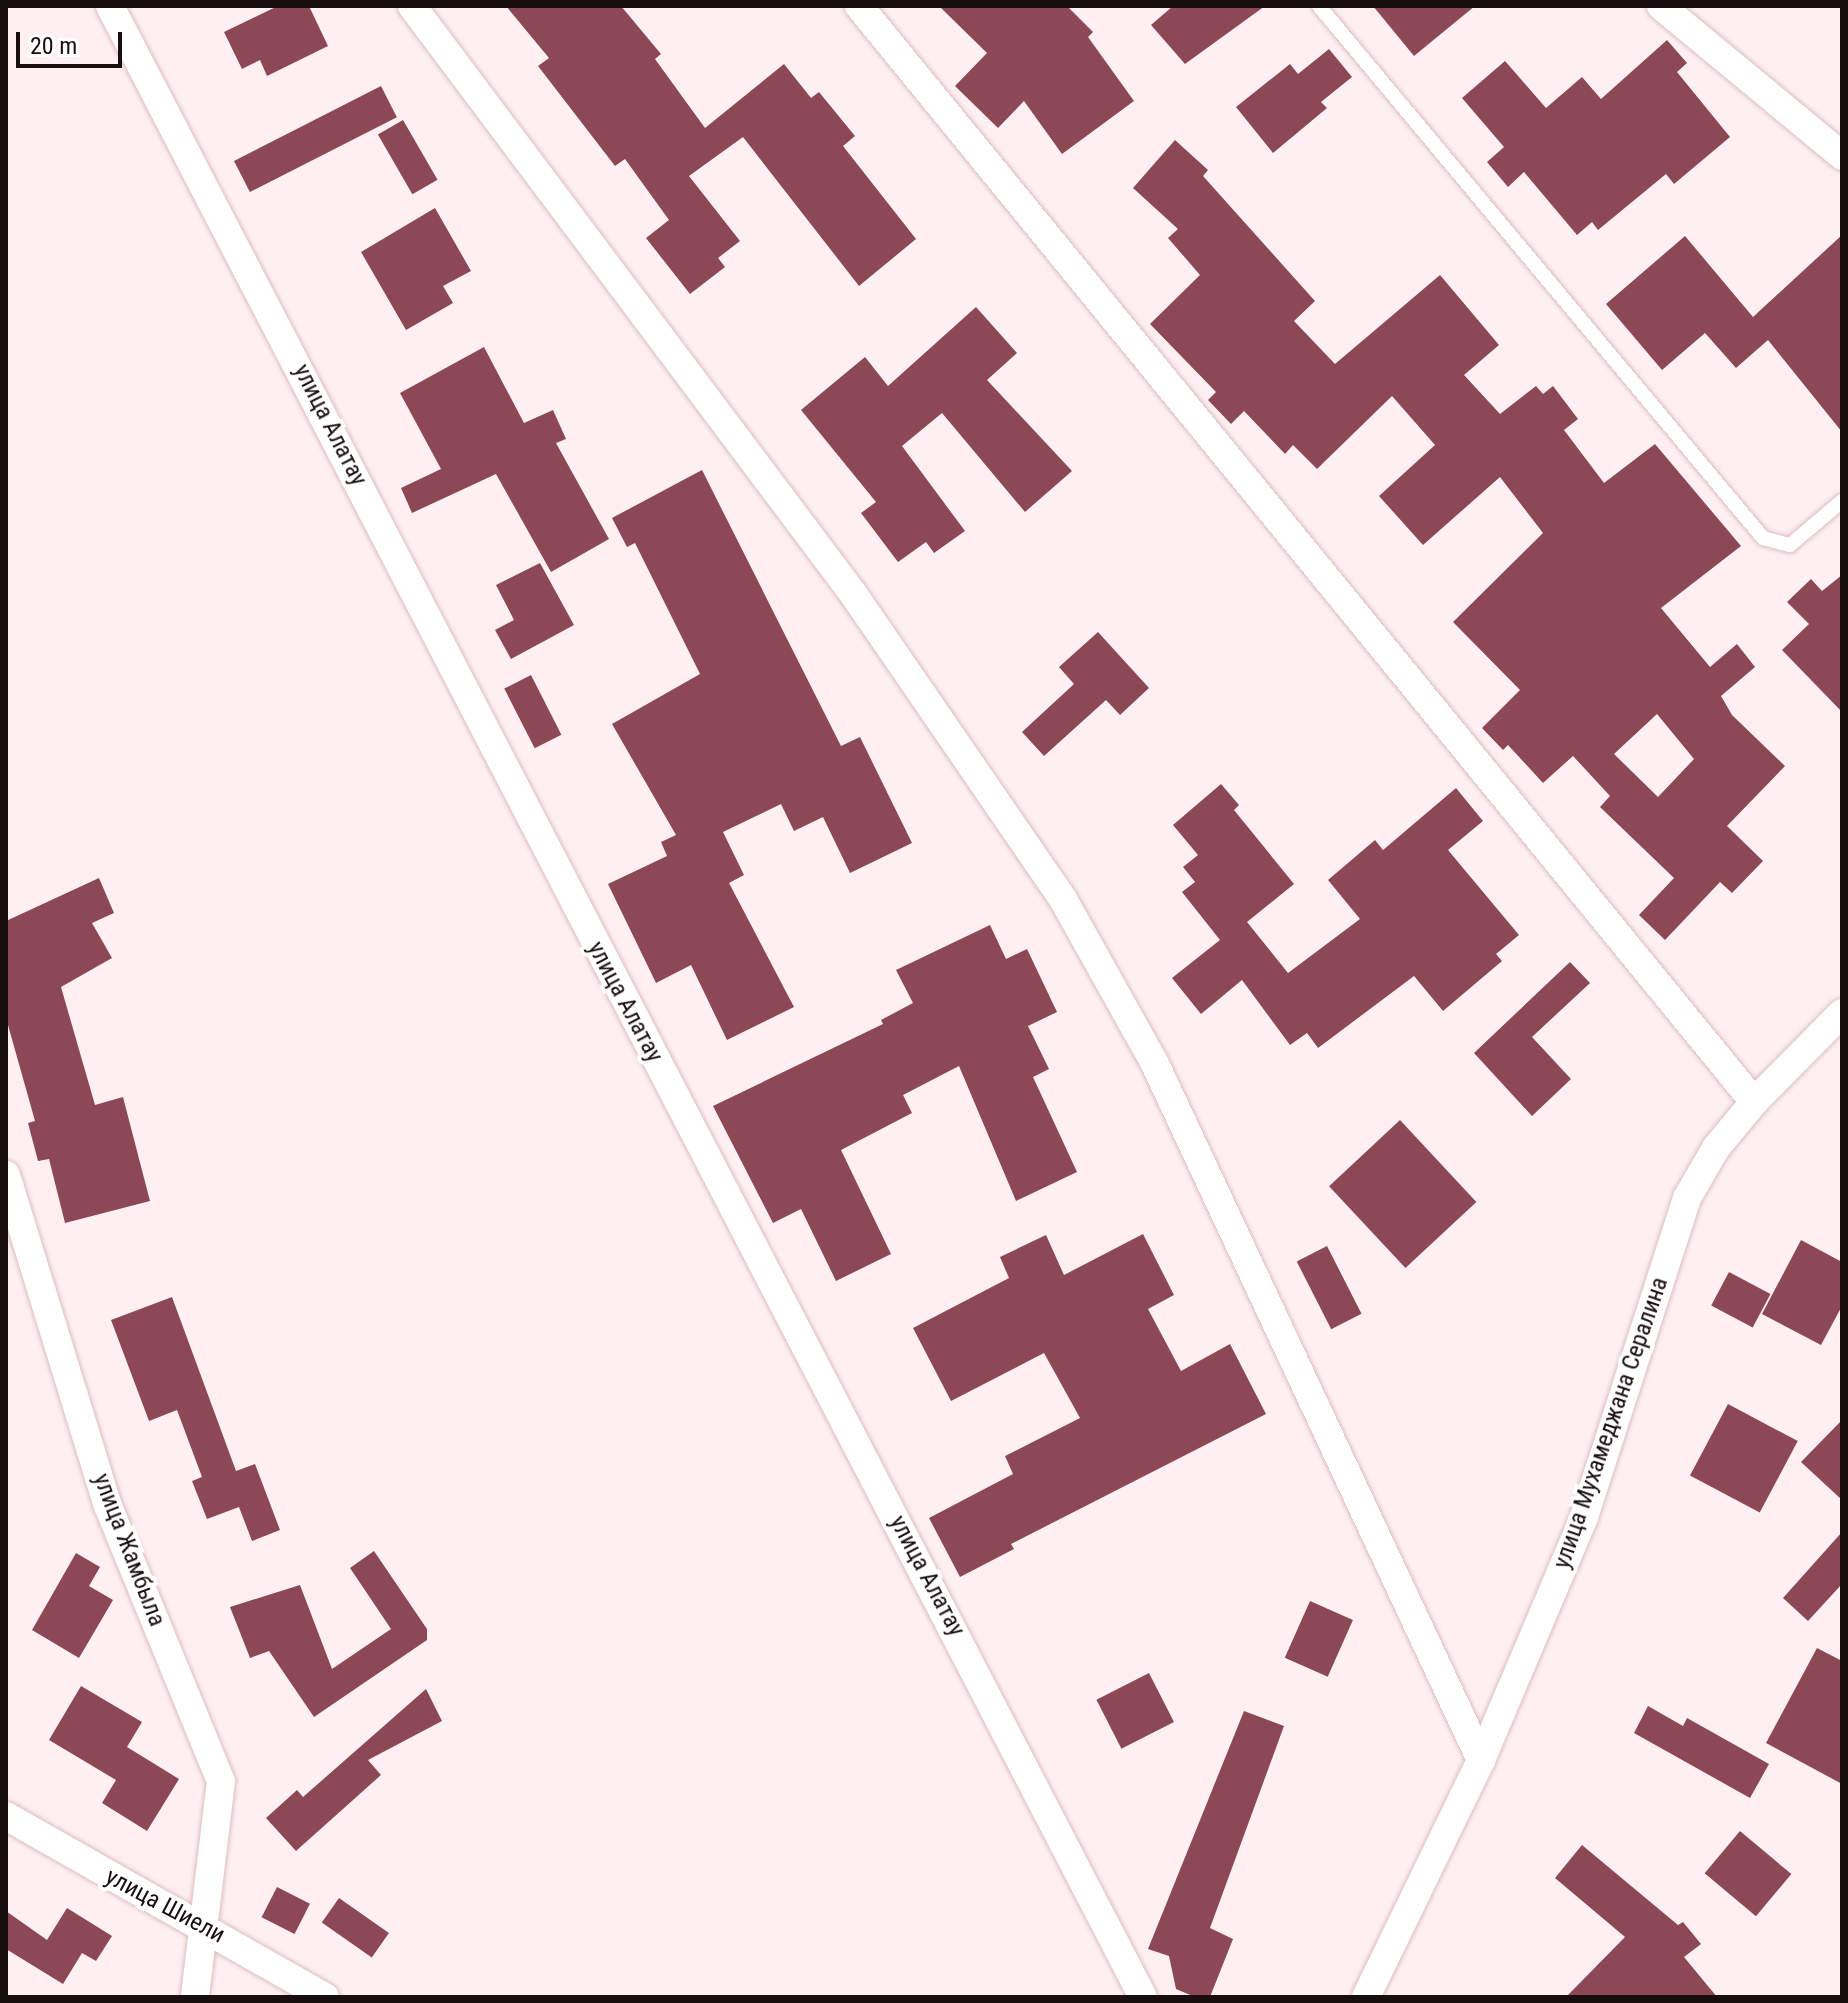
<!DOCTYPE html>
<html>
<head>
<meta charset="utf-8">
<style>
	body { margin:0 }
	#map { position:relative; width:1848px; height:2003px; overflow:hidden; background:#fef0f2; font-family:"Roboto Condensed",sans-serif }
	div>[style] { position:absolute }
	.building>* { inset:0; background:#8d4855; transform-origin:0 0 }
	.roads { filter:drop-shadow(0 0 2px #dcbdc1) drop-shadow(0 0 2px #dcbdc1) }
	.lane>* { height:14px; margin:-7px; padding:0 7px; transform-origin:7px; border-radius:7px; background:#fff }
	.street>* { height:28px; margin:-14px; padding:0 14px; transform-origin:14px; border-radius:14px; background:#fff }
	span { translate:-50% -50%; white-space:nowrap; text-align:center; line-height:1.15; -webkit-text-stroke:8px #fff; paint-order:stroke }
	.street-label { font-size:24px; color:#180d0f }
	.frame { position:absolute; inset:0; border:8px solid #180d0f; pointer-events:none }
	.scale { position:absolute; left:16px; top:32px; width:106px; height:36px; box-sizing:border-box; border:4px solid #180d0f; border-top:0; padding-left:10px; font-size:24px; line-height:28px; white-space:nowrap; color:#180d0f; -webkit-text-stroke:6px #fff; paint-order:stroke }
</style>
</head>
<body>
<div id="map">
	<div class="building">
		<div style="clip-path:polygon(278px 6px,309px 6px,328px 46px,267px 76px,260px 60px,242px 69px,224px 32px)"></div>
		<div style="clip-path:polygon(506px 6px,621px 6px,661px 54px,655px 59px,705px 128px,784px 64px,811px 98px,819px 92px,855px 136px,843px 146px,916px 239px,859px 286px,743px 137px,689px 176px,740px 241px,718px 258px,725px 267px,690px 294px,646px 238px,669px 220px,625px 159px,615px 166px,538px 66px,549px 58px)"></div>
		<div style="clip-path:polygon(939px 6px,1067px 6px,1093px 32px,1088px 37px,1134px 101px,1062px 154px,1024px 101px,998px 128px,955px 86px,987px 53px)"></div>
		<div style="clip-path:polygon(1173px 6px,1265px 6px,1185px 64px,1151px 25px)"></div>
		<div style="clip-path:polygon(1373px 6px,1475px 6px,1414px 56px)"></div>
		<div style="clip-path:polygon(1667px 40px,1687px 63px,1677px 72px,1730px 137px,1674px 184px,1666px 174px,1598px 230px,1592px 222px,1577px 235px,1524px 172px,1508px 187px,1487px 162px,1504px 147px,1462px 98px,1505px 61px,1546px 108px,1582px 77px,1601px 99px)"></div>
		<div style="clip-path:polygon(1329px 49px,1352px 77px,1321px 102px,1327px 108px,1273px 153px,1236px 107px,1290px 64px,1298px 74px)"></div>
		<div style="left:381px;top:86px;width:35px;height:165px;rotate:63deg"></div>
		<div style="left:403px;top:120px;width:69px;height:29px;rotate:60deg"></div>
		<div style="clip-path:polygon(evenodd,1175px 140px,1208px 170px,1203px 176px,1315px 301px,1294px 321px,1335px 364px,1440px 275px,1499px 345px,1464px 375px,1500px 414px,1536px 386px,1543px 394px,1553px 386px,1578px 419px,1564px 430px,1604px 483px,1655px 444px,1741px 546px,1661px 608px,1710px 667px,1737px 644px,1755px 667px,1721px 696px,1732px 715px,1785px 766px,1727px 826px,1763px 861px,1732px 893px,1720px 882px,1665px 940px,1639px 915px,1674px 878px,1600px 807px,1610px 796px,1573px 756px,1543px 783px,1508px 745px,1503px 750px,1482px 728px,1520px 690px,1453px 622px,1543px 533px,1500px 477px,1423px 545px,1379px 496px,1435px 445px,1392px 396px,1317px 469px,1293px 445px,1285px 454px,1244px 411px,1231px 424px,1208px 400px,1216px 392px,1150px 324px,1200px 275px,1168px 238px,1178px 229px,1133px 188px,1175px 140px,1657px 714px,1694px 759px,1658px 797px,1614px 754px,1657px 714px)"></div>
		<div style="clip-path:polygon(435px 208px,471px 271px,443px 286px,453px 303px,406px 330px,361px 252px)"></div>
		<div style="clip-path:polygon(1842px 235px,1842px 432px,1768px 340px,1736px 368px,1705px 333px,1662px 370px,1606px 304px,1685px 236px,1753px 317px)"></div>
		<div style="clip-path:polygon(976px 307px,1017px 353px,987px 380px,1072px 471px,1025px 512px,942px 413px,902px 446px,965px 531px,934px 553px,926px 542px,898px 562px,861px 513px,876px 502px,801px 410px,865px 357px,888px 386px)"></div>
		<div style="clip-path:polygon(484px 347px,524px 423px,553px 410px,566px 439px,556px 443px,609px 539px,551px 572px,496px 474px,412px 513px,401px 488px,441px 469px,400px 393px)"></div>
		<div style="clip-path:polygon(702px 470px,841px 746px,860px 737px,912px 843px,850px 873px,823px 817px,794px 831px,781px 804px,723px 832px,744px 875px,729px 883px,794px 1007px,727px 1040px,691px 965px,656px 983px,608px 884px,667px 856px,661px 842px,676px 835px,612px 724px,700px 674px,635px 543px,627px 547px,612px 518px)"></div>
		<div style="clip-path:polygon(540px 563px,574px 625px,511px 659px,495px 630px,514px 620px,496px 585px)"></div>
		<div style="clip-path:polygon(1842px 575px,1842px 712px,1782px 650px,1809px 624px,1787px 602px,1811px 579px,1822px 591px)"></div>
		<div style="clip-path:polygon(1098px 632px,1149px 688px,1120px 715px,1106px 700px,1044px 756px,1022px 732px,1074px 684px,1059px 667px)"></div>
		<div style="left:531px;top:675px;width:67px;height:30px;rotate:63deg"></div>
		<div style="clip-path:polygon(1221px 784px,1239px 805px,1234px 810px,1294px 884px,1247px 922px,1288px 973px,1360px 919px,1328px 880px,1375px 840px,1383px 850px,1456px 788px,1483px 821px,1448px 850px,1519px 935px,1496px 954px,1502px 961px,1443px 1011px,1414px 976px,1318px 1048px,1307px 1033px,1290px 1045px,1242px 980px,1201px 1014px,1172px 978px,1220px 940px,1182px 892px,1195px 882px,1183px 867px,1198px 855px,1173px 825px)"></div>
		<div style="clip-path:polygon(99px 878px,114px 913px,92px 923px,112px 958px,61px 987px,95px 1105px,123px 1097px,150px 1201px,65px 1223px,49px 1159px,38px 1161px,28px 1123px,35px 1121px,6px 1018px,6px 921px)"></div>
		<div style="clip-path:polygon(990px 925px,1006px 959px,1027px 949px,1057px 1012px,1028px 1026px,1049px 1069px,1033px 1077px,1077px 1172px,1016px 1201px,959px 1066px,903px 1095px,912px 1113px,841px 1150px,891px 1254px,836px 1281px,801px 1209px,773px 1223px,713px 1106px,883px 1024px,881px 1020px,913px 1003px,896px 970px)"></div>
		<div style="clip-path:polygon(1570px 962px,1590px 983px,1532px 1037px,1571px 1079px,1532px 1116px,1474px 1053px)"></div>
		<div style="left:1400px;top:1120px;width:112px;height:97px;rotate:47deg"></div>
		<div style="clip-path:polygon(1143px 1234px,1174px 1295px,1148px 1309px,1181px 1371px,1230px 1344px,1266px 1414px,1011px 1544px,1014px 1549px,960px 1577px,929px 1518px,1013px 1474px,1005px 1456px,1080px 1418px,1044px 1353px,951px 1401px,913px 1328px,1009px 1278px,1000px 1257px,1046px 1235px,1064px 1275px)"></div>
		<div style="clip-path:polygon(1801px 1240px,1842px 1262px,1842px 1306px,1821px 1345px,1762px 1314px)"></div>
		<div style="left:1327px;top:1246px;width:76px;height:34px;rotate:63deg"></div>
		<div style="left:1729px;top:1272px;width:47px;height:38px;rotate:28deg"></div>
		<div style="clip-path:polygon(172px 1297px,236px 1471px,255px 1464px,280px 1530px,252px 1541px,239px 1507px,207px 1519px,192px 1481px,202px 1477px,177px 1410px,149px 1421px,111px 1320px)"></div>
		<div style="left:1728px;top:1404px;width:79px;height:81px;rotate:28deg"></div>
		<div style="clip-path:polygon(1842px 1420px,1842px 1500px,1801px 1462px)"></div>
		<div style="clip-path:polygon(1842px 1532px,1842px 1584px,1808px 1621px,1783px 1598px)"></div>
		<div style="clip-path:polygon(374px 1551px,427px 1629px,427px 1640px,314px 1717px,269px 1651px,250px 1658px,230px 1607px,300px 1585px,332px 1669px,391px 1629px,350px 1568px)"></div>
		<div style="clip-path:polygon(76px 1553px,100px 1567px,89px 1586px,113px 1600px,79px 1658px,32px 1630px)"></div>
		<div style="left:1310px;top:1601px;width:47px;height:62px;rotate:24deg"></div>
		<div style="clip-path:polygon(1817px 1648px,1842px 1661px,1842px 1784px,1766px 1743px)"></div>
		<div style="left:1149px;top:1673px;width:55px;height:59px;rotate:63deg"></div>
		<div style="clip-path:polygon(81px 1686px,142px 1722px,127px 1747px,179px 1779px,147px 1831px,102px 1803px,116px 1780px,49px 1740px)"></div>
		<div style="clip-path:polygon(426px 1689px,442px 1721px,368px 1760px,381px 1775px,296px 1851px,266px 1818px,297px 1790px,303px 1797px)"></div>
		<div style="clip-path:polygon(1648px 1706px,1683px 1726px,1687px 1718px,1769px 1764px,1750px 1798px,1634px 1733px)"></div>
		<div style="clip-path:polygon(1244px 1711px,1284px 1726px,1210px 1928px,1233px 1939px,1210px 1997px,1195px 1997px,1176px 1989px,1169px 1956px,1148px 1949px)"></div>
		<div style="left:1740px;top:1831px;width:67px;height:55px;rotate:40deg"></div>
		<div style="clip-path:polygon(1582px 1845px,1678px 1925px,1683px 1922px,1701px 1944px,1684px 1957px,1717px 1997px,1566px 1997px,1625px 1937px,1555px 1878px)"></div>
		<div style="left:277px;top:1887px;width:37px;height:34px;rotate:27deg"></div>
		<div style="left:339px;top:1898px;width:61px;height:30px;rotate:35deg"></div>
		<div style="clip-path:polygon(67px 1908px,112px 1936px,96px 1961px,82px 1953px,63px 1984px,6px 1949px,6px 1911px,47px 1940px)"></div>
	</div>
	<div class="roads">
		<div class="lane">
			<div style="left:1319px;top:6px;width:693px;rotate:50.15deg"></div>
			<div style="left:1763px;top:538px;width:28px;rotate:15deg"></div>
			<div style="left:1790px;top:545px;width:68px;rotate:-40.2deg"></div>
		</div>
		<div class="street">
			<div style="left:110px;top:6px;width:2243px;rotate:62.58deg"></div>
			<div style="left:412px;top:6px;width:736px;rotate:53.11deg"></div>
			<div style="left:854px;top:595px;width:371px;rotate:55.5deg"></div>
			<div style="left:1064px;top:901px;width:187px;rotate:60.8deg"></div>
			<div style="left:1155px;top:1064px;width:769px;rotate:64.9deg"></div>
			<div style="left:859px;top:6px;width:1415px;rotate:50.76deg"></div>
			<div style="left:1661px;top:6px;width:235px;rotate:39.6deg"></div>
			<div style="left:6px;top:1175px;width:346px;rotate:72.9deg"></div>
			<div style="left:108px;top:1506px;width:297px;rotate:67.7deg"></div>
			<div style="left:221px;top:1781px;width:218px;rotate:96.9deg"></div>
			<div style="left:6px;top:1816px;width:367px;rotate:29.6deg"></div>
			<div style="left:1366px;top:1997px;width:263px;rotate:-64.1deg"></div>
			<div style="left:1481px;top:1760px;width:264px;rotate:-67deg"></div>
			<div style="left:1584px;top:1517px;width:335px;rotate:-72.1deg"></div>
			<div style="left:1687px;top:1198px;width:58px;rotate:-59.9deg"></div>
			<div style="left:1716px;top:1148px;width:60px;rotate:-50.4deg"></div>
			<div style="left:1754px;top:1102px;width:125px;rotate:-45.3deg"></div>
		</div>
	</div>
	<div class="street-label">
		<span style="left:330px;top:425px;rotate:63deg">улица Алатау</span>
		<span style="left:625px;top:1002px;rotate:62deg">улица Алатау</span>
		<span style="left:1611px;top:1423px;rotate:-71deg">улица Мухамеджана Сералина</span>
		<span style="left:129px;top:1550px;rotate:69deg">улица Жамбыла</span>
		<span style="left:927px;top:1576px;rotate:62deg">улица Алатау</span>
		<span style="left:165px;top:1906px;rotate:28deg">улица Шиели</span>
	</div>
	<div class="frame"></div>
	<div class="scale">20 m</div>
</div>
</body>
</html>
